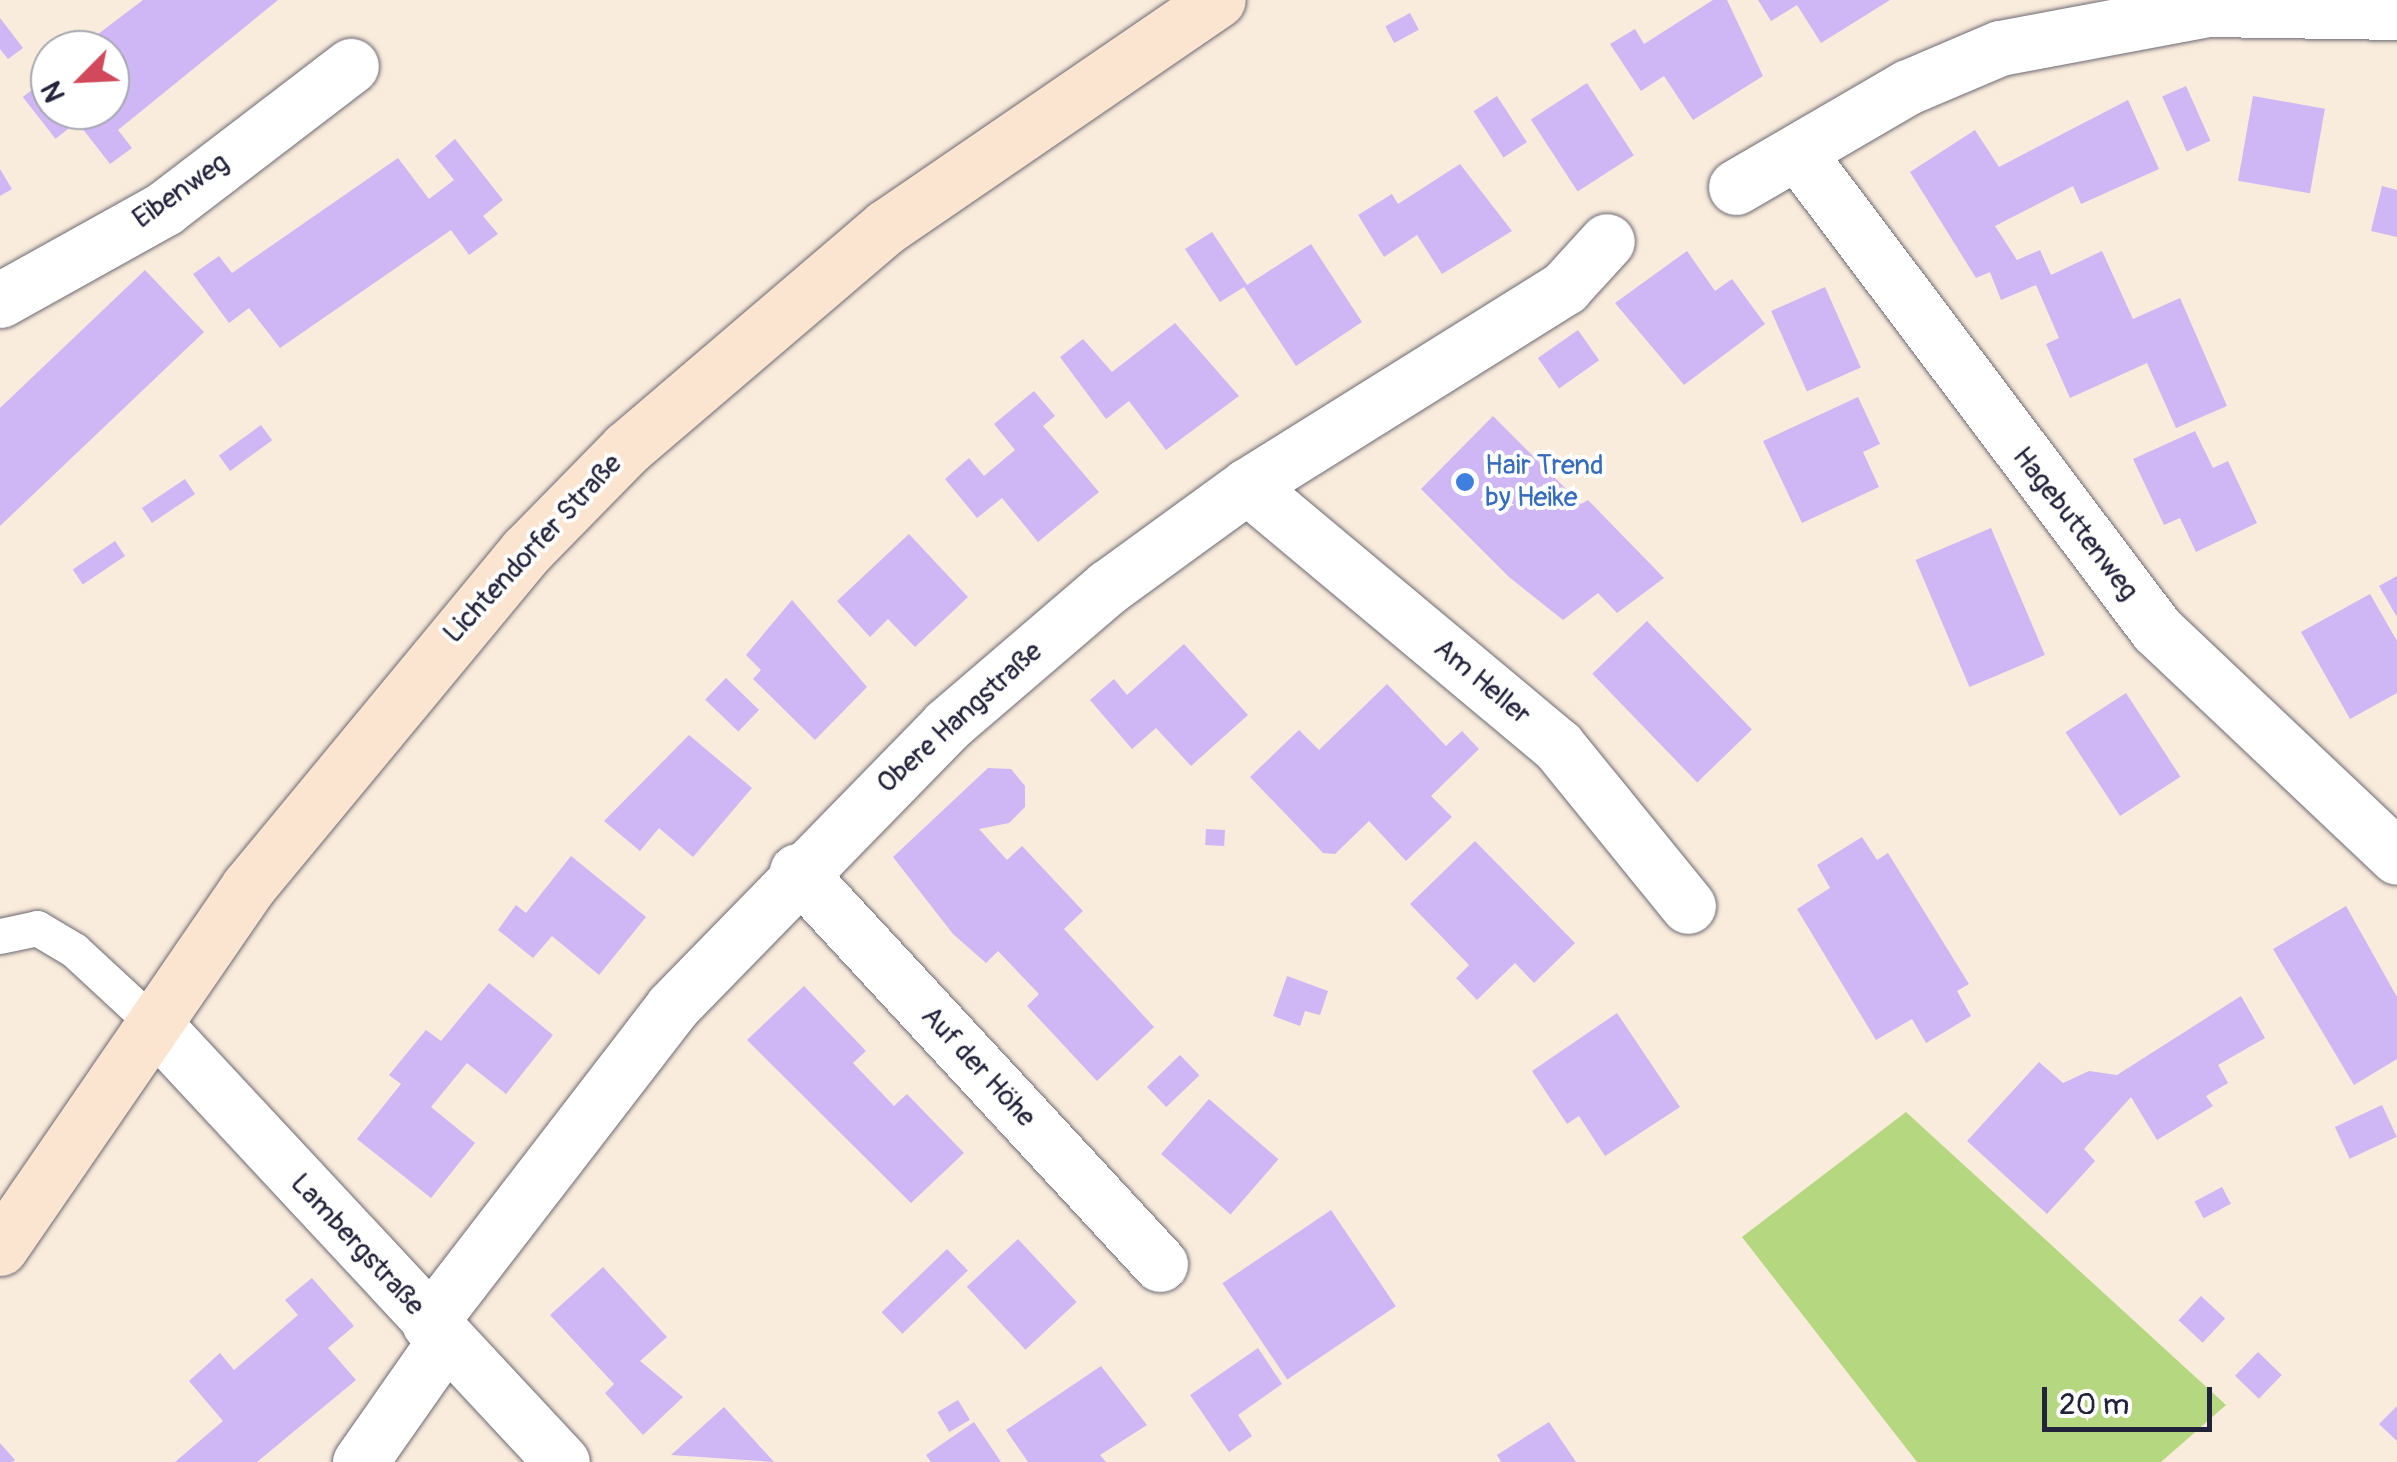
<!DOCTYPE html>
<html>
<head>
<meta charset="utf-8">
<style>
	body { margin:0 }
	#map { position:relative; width:2397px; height:1462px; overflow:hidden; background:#f9ecdc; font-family:Pangolin,sans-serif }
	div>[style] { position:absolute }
	.green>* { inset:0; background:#b4d77f }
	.building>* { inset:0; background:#cfb6f5; transform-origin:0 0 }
	.roads { filter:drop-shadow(0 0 2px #6d6973) drop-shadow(0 0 2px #6d6973) }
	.service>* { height:35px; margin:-17.5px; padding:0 17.5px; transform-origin:17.5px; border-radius:17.5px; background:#fff }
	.minor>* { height:55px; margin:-27.5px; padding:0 27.5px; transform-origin:27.5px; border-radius:27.5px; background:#fff }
	.secondary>* { height:55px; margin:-27.5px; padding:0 27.5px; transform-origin:27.5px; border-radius:27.5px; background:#fce5d0 }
	.dots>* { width:28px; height:28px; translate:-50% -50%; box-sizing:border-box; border:5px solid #fff; border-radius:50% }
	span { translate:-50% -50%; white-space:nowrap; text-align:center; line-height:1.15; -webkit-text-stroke:8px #fff; paint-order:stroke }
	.street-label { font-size:28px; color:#22223b }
	.shop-label { font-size:28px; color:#366cbe }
	.left { translate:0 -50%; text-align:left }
	.north { position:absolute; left:30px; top:30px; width:100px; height:100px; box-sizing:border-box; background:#fff; border:2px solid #a7a7b1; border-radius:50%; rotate:246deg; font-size:28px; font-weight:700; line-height:40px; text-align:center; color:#22223b }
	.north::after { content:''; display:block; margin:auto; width:35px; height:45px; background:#d1495b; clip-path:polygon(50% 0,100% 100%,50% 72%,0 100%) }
	.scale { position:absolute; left:2042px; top:1387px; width:170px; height:45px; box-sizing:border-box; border:5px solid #22223b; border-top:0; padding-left:12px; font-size:30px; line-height:35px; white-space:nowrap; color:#22223b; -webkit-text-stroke:8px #fff; paint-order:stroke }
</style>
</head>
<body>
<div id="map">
	<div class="green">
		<div style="clip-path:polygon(1906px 1112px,2226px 1405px,2161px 1462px,1917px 1462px,1742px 1237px)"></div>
	</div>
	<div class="building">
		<div style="clip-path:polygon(143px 0,278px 0,118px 130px,132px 148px,110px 164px,68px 110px,110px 110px,110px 50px,77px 50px)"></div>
		<div style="clip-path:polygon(1713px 0,1727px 0,1763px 76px,1693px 120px,1664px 76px,1641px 91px,1610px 44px,1635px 29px,1644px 44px)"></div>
		<div style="clip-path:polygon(1758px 0,1890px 0,1821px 43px,1797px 5px,1771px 21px)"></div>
		<div style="left:1410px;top:13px;width:19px;height:28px;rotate:62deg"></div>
		<div style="clip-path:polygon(0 18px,23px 48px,8px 59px,0 49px)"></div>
		<div style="left:1587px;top:83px;width:86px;height:67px;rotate:57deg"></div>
		<div style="left:37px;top:86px;width:53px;height:18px;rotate:52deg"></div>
		<div style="left:2186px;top:86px;width:60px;height:26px;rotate:66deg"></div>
		<div style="left:1497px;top:96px;width:55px;height:28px;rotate:57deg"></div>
		<div style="left:2253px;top:96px;width:73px;height:86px;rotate:10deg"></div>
		<div style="clip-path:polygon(2128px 100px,2159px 169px,2081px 204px,2073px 186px,1995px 226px,2017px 260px,2040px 250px,2051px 275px,2102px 251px,2133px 319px,2180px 298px,2227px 406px,2176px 428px,2147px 363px,2070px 398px,2046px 344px,2059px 338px,2036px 285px,2001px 300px,1990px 272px,1976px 278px,1910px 172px,1975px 130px,1999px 167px)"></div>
		<div style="clip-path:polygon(455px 139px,503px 200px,483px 216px,498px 234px,469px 255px,451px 230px,280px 348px,249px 308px,229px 323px,193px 274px,219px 256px,232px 273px,398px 158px,429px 199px,454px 180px,435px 156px)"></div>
		<div style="clip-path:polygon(1460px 164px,1512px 231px,1442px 274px,1417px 235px,1384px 257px,1358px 215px,1392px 194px,1398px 204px)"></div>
		<div style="clip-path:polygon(0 169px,12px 189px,0 196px)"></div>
		<div style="clip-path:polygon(2382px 186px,2397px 190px,2397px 237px,2371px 231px)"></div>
		<div style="clip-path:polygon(1212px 232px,1247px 285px,1311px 244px,1362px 322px,1296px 366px,1244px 287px,1220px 302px,1185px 249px)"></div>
		<div style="clip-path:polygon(1687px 251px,1715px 291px,1732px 279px,1765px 324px,1684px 385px,1615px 303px)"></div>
		<div style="clip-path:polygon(145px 270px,204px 332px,0 526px,0 408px)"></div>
		<div style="left:1825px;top:287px;width:88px;height:59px;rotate:66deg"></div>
		<div style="clip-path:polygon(1175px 323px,1239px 396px,1166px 450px,1129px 401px,1106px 419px,1060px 357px,1083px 339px,1112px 372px)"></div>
		<div style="left:1578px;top:330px;width:37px;height:49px;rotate:55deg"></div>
		<div style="clip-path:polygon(1034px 391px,1055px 416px,1043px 426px,1099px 492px,1038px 542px,1002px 498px,977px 518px,945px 479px,969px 458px,984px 476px,1015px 450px,994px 424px)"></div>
		<div style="clip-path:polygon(1858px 397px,1880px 444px,1863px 452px,1879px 487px,1802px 523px,1763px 441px)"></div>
		<div style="clip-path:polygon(1493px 416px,1581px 504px,1588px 500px,1664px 578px,1617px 613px,1598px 593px,1563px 620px,1509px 577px,1421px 489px)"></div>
		<div style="left:261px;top:425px;width:19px;height:52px;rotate:54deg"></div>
		<div style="clip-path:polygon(2195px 431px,2213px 468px,2228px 461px,2257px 523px,2196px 552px,2180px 518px,2164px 525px,2133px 459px)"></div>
		<div style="left:185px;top:479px;width:18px;height:52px;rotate:56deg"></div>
		<div style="left:1991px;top:528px;width:138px;height:82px;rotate:67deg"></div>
		<div style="clip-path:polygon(909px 534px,968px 597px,915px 647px,888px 619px,870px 637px,837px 601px)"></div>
		<div style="left:115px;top:541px;width:18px;height:51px;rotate:56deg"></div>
		<div style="clip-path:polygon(2397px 576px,2397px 617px,2379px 586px)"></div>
		<div style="clip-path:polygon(2370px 594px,2397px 641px,2397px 693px,2350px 719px,2301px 632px)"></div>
		<div style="clip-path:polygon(792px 600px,867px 687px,815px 740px,753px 679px,761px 670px,746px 655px)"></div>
		<div style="left:1647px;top:621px;width:151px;height:76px;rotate:46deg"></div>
		<div style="clip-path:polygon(1184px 644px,1248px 715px,1191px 766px,1156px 728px,1132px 749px,1090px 700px,1114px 679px,1127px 695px)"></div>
		<div style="left:726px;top:678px;width:46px;height:30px;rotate:44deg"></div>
		<div style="clip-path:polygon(1387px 684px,1446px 746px,1462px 731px,1479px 749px,1431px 796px,1452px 817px,1406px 861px,1369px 821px,1335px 854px,1323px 853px,1250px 777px,1299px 730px,1319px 750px)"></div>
		<div style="left:2126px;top:693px;width:100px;height:72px;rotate:57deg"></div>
		<div style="clip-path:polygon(689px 735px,752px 788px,693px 857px,659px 828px,640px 851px,604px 821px)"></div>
		<div style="clip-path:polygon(988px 768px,1011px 769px,1025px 786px,1025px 807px,1009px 823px,979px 829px,1007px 860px,1022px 846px,1083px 911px,1064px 929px,1154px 1027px,1097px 1081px,1027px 1006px,1039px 994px,998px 951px,986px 963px,953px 934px,893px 857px)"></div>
		<div style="left:1206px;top:829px;width:19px;height:16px;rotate:3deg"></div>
		<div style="clip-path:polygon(1862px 837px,1877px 860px,1888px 853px,1969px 984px,1957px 991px,1971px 1016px,1926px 1043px,1912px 1019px,1876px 1040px,1797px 909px,1830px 888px,1817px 865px)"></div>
		<div style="clip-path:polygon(1475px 841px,1575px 943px,1534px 983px,1515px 963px,1477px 1000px,1456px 978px,1469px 965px,1410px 904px)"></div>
		<div style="clip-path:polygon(571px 856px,646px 917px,599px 975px,552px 936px,533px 958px,498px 930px,516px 905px,526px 913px)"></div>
		<div style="clip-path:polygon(2346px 906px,2397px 997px,2397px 1059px,2354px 1085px,2273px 949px)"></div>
		<div style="clip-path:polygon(1287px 976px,1328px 991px,1320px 1015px,1305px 1011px,1300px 1026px,1273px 1016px)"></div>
		<div style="clip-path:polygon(489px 983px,553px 1035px,506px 1094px,467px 1063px,431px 1107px,475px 1143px,431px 1198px,357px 1139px,401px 1084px,389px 1075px,426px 1030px,441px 1041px)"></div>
		<div style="clip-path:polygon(804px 986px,866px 1051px,853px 1063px,894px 1106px,907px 1094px,964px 1153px,911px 1203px,747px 1040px)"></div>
		<div style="clip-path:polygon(2241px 996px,2265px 1038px,2218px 1065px,2228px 1083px,2206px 1096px,2213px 1106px,2157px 1140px,2131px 1097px,2084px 1149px,2095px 1161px,2047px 1214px,1967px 1141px,2039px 1062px,2063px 1083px,2089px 1071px,2117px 1075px)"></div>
		<div style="clip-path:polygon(1617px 1013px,1680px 1107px,1605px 1156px,1579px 1116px,1567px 1124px,1532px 1071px)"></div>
		<div style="left:1180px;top:1055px;width:28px;height:46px;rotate:46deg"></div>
		<div style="left:1209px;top:1099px;width:92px;height:73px;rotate:41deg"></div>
		<div style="left:2382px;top:1105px;width:35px;height:52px;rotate:65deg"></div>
		<div style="left:2222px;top:1187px;width:19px;height:31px;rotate:62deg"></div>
		<div style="left:1331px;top:1210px;width:116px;height:131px;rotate:56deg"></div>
		<div style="left:1018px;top:1239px;width:86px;height:70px;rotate:47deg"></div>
		<div style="left:947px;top:1249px;width:30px;height:91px;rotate:46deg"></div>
		<div style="clip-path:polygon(603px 1267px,667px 1337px,640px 1361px,683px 1397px,643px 1435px,605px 1393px,614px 1384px,550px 1315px)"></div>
		<div style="clip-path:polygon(312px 1278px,354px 1326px,328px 1348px,356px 1380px,257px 1462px,175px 1462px,223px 1421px,189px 1381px,220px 1353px,234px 1370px,298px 1315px,285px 1300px)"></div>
		<div style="left:2201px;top:1296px;width:33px;height:33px;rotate:43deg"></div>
		<div style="clip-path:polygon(1258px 1348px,1282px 1384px,1238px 1415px,1252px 1436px,1229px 1452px,1190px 1395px)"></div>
		<div style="left:2258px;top:1352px;width:33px;height:33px;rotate:44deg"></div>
		<div style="clip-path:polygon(1101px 1366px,1147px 1425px,1100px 1455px,1106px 1462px,1028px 1462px,1006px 1430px)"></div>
		<div style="left:958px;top:1400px;width:23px;height:24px;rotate:59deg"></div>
		<div style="clip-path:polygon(2397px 1406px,2397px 1441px,2379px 1424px)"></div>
		<div style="clip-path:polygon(724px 1407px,774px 1462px,671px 1455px)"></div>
		<div style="clip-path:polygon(974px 1422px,1001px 1462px,931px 1462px,926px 1455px)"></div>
		<div style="clip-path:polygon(1549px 1422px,1576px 1462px,1501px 1462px,1497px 1455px)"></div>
		<div style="clip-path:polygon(0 1443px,15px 1460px,12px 1462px,0 1462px)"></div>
	</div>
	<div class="roads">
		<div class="service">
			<div style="left:0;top:936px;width:38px;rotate:-12deg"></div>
			<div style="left:37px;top:928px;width:43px;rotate:30.7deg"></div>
			<div style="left:74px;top:950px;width:110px;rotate:42.8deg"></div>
		</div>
		<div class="minor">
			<div style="left:1797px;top:152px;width:598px;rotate:53.02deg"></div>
			<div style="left:2157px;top:630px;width:330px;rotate:43.4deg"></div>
			<div style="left:1736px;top:187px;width:199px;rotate:-30.2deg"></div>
			<div style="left:1908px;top:87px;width:100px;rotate:-23deg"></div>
			<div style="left:2000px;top:48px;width:213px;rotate:-10.6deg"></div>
			<div style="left:2209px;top:9px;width:188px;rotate:0.9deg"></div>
			<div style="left:0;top:300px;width:189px;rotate:-29.1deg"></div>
			<div style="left:165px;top:208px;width:234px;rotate:-37.4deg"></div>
			<div style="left:1247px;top:486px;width:405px;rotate:39.9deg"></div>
			<div style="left:1558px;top:746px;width:206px;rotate:50.9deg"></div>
			<div style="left:797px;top:871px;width:535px;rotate:47.27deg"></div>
			<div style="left:155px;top:1025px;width:597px;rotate:47.04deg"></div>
			<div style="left:429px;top:1323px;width:399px;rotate:-52.4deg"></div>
			<div style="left:672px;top:1007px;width:394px;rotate:-45.7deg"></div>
			<div style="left:947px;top:725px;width:212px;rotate:-40.6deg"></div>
			<div style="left:1108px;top:587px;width:172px;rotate:-36deg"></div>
			<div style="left:1247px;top:486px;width:375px;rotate:-32deg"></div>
			<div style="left:1565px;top:287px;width:62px;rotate:-47.6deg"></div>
			<div style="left:360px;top:1462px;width:150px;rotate:-55deg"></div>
		</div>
		<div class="secondary">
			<div style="left:0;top:1248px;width:438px;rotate:-55.5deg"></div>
			<div style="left:248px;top:887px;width:436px;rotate:-50.4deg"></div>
			<div style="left:526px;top:551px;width:144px;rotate:-45.6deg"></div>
			<div style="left:627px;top:448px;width:340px;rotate:-40.5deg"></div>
			<div style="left:886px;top:227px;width:402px;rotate:-34.4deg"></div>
		</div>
	</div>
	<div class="dots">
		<div style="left:1465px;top:482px;background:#3f7fe0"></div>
	</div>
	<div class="street-label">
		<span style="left:181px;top:191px;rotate:-35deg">Eibenweg</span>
		<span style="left:2075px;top:524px;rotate:52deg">Hagebuttenweg</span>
		<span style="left:533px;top:549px;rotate:-47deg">Lichtendorfer Straße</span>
		<span style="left:1482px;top:682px;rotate:40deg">Am Heller</span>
		<span style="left:960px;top:718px;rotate:-42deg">Obere Hangstraße</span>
		<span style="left:978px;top:1067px;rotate:47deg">Auf der Höhe</span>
		<span style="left:357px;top:1245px;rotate:47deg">Lambergstraße</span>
	</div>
	<div class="shop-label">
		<span class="left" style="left:1485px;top:482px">Hair Trend<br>by Heike</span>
	</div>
	<div class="north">N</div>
	<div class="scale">20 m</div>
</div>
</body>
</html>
